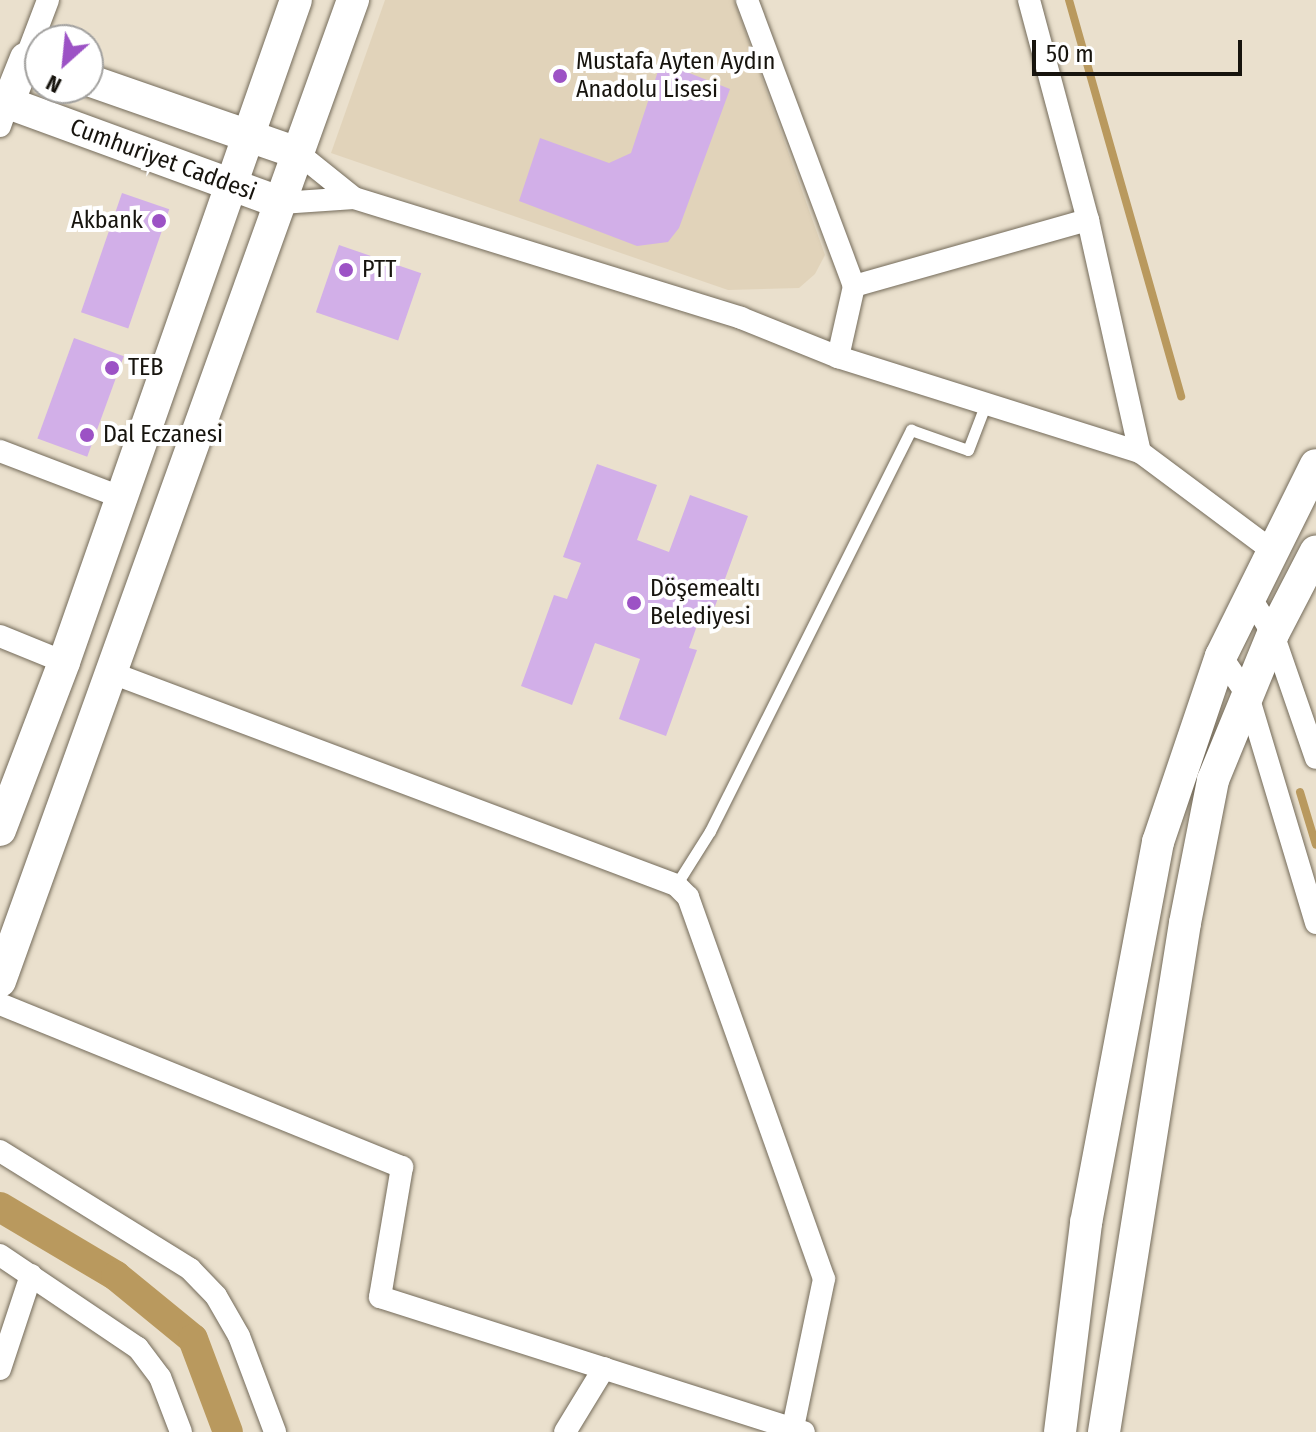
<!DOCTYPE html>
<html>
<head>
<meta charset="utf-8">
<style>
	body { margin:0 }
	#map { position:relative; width:1316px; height:1432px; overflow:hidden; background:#eae0cd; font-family:"Fira Sans Condensed",sans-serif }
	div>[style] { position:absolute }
	.built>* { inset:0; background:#e1d3ba }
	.stream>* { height:8px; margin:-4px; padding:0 4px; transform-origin:4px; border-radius:4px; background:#b9995e }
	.canal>* { height:30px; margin:-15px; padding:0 15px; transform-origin:15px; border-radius:15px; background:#b9995e }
	.building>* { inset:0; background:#d2afe8; transform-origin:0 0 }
	.roads { filter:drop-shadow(0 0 2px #746b5a) drop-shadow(0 0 2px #746b5a) }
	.lane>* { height:11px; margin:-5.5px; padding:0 5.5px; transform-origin:5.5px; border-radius:5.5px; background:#fff }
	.street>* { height:22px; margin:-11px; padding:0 11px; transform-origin:11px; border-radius:11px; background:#fff }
	.secondary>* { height:32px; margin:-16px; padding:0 16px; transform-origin:16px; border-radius:16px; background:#fff }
	.dots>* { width:22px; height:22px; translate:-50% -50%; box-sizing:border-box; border:4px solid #fff; border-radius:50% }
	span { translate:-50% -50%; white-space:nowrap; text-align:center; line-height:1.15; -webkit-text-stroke:8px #fff; paint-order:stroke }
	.poi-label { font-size:24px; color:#17140e }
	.left { translate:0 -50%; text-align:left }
	.right { translate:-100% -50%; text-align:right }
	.street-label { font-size:24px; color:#17140e }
	.north { position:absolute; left:24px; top:24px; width:80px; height:80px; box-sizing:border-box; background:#fff; border:2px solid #a2a19f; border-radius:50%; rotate:207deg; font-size:22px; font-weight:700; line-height:32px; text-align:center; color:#17140e }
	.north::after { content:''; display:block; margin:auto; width:28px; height:36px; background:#9c52c5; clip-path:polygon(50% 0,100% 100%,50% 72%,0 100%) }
	.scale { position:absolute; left:1032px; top:40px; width:210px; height:36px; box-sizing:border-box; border:4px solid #17140e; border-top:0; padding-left:10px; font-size:24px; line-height:28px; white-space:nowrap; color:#17140e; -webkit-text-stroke:6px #fff; paint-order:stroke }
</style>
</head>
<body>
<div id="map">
	<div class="built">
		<div style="clip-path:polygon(385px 0,734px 0,825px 255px,815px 274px,799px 288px,728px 290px,331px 153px)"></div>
	</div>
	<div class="stream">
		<div style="left:1069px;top:0;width:412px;rotate:74.2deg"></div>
		<div style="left:1300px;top:792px;width:55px;rotate:73.2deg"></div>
	</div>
	<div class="canal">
		<div style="left:0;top:1207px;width:135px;rotate:30.7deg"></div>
		<div style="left:116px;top:1276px;width:99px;rotate:39.3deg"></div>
		<div style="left:193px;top:1339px;width:99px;rotate:69.4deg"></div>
	</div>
	<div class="building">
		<div style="clip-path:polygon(661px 62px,730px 89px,679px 228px,668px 242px,637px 246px,519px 201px,540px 138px,609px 163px,631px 153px)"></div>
		<div style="left:122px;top:193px;width:50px;height:126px;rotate:19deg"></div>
		<div style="left:339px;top:245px;width:87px;height:71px;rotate:19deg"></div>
		<div style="left:74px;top:338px;width:53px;height:107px;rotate:20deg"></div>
		<div style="clip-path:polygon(597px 464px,657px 485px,637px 540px,669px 552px,690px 495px,748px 516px,714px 609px,704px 606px,689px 648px,697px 650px,666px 736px,619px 719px,640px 659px,595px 643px,572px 705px,521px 686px,554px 595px,567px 599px,581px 563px,563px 557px)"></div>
	</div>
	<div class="roads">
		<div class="lane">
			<div style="left:676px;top:885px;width:64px;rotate:-57.8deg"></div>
			<div style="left:710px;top:831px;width:449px;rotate:-63.4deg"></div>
			<div style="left:911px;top:430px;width:60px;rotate:19.3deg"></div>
			<div style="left:968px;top:450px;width:50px;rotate:-69deg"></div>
		</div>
		<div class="street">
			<div style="left:747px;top:0;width:305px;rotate:69.5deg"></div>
			<div style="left:1029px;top:0;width:228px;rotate:75deg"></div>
			<div style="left:1088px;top:220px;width:238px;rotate:77.4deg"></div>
			<div style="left:1140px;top:452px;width:166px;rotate:36.7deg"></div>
			<div style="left:26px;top:58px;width:62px;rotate:-69.2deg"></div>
			<div style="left:0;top:126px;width:24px;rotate:-71deg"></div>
			<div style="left:298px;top:153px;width:72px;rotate:38.8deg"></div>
			<div style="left:281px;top:203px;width:73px;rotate:-3.9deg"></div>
			<div style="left:354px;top:198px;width:405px;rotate:17.2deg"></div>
			<div style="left:741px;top:318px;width:105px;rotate:21.9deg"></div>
			<div style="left:838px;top:357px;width:317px;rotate:17.5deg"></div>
			<div style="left:838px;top:357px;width:73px;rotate:-77.3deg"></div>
			<div style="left:854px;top:286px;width:243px;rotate:-15.8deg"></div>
			<div style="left:0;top:451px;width:132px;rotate:20.9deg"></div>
			<div style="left:1250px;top:597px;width:44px;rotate:58.1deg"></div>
			<div style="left:1273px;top:634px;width:131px;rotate:70.9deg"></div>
			<div style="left:0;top:636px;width:69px;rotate:22.1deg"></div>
			<div style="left:1221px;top:656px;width:48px;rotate:56deg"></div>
			<div style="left:1248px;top:696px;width:237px;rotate:73.3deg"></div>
			<div style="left:112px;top:673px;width:603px;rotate:20.6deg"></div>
			<div style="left:676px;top:885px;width:17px;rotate:45deg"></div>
			<div style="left:688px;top:897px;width:405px;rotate:70.4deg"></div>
			<div style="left:824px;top:1279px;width:152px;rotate:101.8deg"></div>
			<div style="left:0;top:1004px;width:434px;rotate:22.1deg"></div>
			<div style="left:402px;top:1167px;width:132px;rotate:99.6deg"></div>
			<div style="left:380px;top:1297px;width:445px;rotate:17.7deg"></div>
			<div style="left:0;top:1151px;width:224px;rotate:31.8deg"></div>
			<div style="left:190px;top:1269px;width:37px;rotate:46deg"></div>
			<div style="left:216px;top:1296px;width:46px;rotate:60.1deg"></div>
			<div style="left:239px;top:1336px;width:103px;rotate:69.4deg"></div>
			<div style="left:0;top:1255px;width:166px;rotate:34deg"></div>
			<div style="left:138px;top:1348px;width:36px;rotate:53deg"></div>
			<div style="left:160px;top:1377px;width:59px;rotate:69.1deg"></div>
			<div style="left:0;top:1369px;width:99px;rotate:-71.7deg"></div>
			<div style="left:565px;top:1432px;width:75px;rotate:-58.6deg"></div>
		</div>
		<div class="secondary">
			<div style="left:88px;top:80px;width:222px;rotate:19.2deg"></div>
			<div style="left:0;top:100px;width:299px;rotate:20.1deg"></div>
			<div style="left:8px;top:103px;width:48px;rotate:-68.2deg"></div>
			<div style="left:0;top:830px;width:180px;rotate:-69.1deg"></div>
			<div style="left:64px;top:662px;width:701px;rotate:-70.69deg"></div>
			<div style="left:0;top:981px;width:1043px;rotate:-70.21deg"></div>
			<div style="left:1060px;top:1432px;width:211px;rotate:-82.9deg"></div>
			<div style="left:1086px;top:1223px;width:388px;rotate:-79.3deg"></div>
			<div style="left:1158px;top:842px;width:196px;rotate:-71.3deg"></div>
			<div style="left:1221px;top:656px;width:213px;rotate:-63.6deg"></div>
			<div style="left:1104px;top:1432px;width:515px;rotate:-80.96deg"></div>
			<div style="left:1185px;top:923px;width:146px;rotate:-78.9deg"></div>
			<div style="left:1213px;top:780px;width:158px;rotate:-67.7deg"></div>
			<div style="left:1273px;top:634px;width:93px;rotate:-62.6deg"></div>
		</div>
	</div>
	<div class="dots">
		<div style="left:560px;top:76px;background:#9c52c5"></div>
		<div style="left:159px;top:221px;background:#9c52c5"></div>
		<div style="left:346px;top:270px;background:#9c52c5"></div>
		<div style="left:112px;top:368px;background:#9c52c5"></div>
		<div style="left:87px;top:435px;background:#9c52c5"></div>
		<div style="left:634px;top:603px;background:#9c52c5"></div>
	</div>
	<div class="poi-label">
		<span class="left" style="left:576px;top:76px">Mustafa Ayten Aydın<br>Anadolu Lisesi</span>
		<span class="right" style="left:143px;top:221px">Akbank</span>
		<span class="left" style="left:362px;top:270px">PTT</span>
		<span class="left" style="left:128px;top:368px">TEB</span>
		<span class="left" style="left:103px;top:435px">Dal Eczanesi</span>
		<span class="left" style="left:650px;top:603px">Döşemealtı<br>Belediyesi</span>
	</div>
	<div class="street-label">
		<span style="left:163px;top:160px;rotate:20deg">Cumhuriyet Caddesi</span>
	</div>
	<div class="north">N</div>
	<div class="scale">50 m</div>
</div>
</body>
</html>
